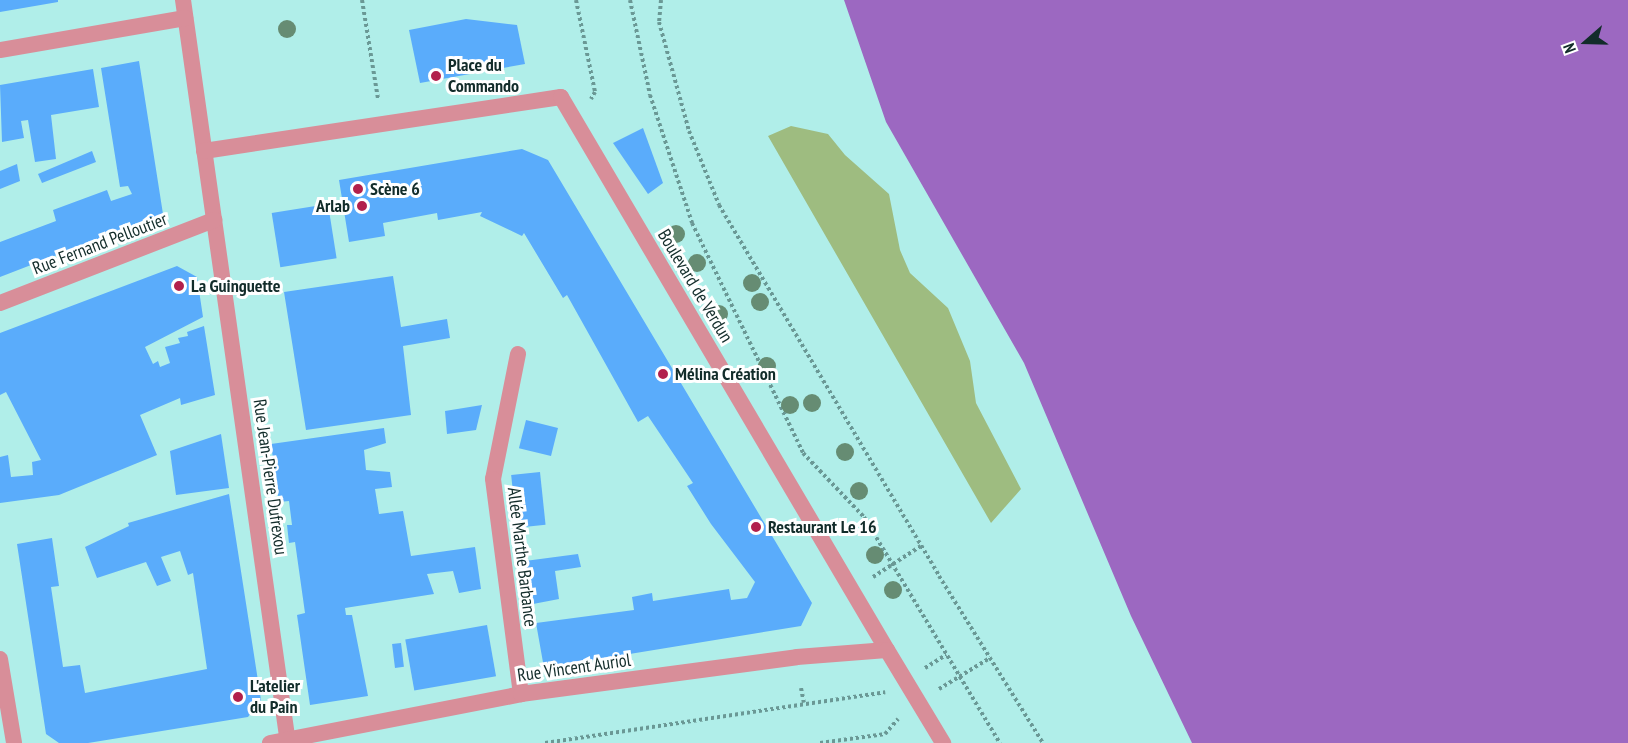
<!DOCTYPE html>
<html>
<head>
<meta charset="utf-8">
<style>
	body { margin:0 }
	#map { position:relative; width:1628px; height:743px; overflow:hidden; background:#b0eee9; font-family:"PT Sans Narrow",sans-serif }
	div>[style] { position:absolute }
	.green>* { inset:0; background:#9ebc80 }
	.water>* { inset:0; background:#9c68c1 }
	.building>* { inset:0; background:#5aacfb; transform-origin:0 0 }
	.path>* { height:4px; margin-top:-2px; transform-origin:0; background:repeating-linear-gradient(90deg,#6a9895 0 3px,transparent 0 6px) }
	.minor>* { height:16px; margin:-8px; padding:0 8px; transform-origin:8px; border-radius:8px; background:#d88e99 }
	.tertiary>* { height:16px; margin:-8px; padding:0 8px; transform-origin:8px; border-radius:8px; background:#d88e99 }
	.trees>* { width:18px; height:18px; margin:-9px; border-radius:50%; background:#668c73 }
	.dots>* { width:16px; height:16px; translate:-50% -50%; box-sizing:border-box; border:3px solid #fff; border-radius:50% }
	span { translate:-50% -50%; white-space:nowrap; text-align:center; line-height:1.15; -webkit-text-stroke:6px #fff; paint-order:stroke }
	.poi-label { font-size:18px; color:#122c2a; font-weight:700 }
	.left { translate:0 -50%; text-align:left }
	.right { translate:-100% -50%; text-align:right }
	.street-label { font-size:18px; color:#122c2a }
	.north { position:absolute; left:1556px; top:12px; width:60px; height:60px; -webkit-text-stroke:4px #fff; paint-order:stroke; rotate:250deg; font-size:16px; font-weight:700; line-height:24px; text-align:center; color:#122c2a }
	.north::after { content:''; display:block; margin:auto; width:21px; height:27px; background:#122c2a; clip-path:polygon(50% 0,100% 100%,50% 72%,0 100%) }
</style>
</head>
<body>
<div id="map">
	<div class="green">
		<div style="clip-path:polygon(791px 126px,828px 134px,845px 155px,889px 194px,900px 250px,910px 273px,948px 308px,970px 361px,976px 403px,1021px 489px,991px 523px,768px 136px)"></div>
	</div>
	<div class="water">
		<div style="clip-path:polygon(844px 0,1628px 0,1628px 743px,1192px 743px,1131px 616px,1024px 363px,886px 122px)"></div>
	</div>
	<div class="building">
		<div style="clip-path:polygon(0 0,58px 0,58px 2px,0 12px)"></div>
		<div style="clip-path:polygon(466px 19px,517px 25px,525px 64px,420px 83px,409px 30px)"></div>
		<div style="clip-path:polygon(139px 61px,163px 214px,0 277px,0 242px,56px 221px,53px 210px,107px 190px,111px 201px,132px 194px,128px 186px,120px 187px,101px 68px)"></div>
		<div style="clip-path:polygon(93px 69px,99px 107px,51px 115px,56px 159px,35px 162px,28px 120px,21px 121px,24px 138px,2px 142px,0 85px)"></div>
		<div style="clip-path:polygon(643px 128px,663px 183px,648px 194px,613px 143px)"></div>
		<div style="clip-path:polygon(522px 149px,548px 160px,812px 603px,801px 626px,544px 668px,536px 623px,634px 610px,632px 597px,652px 593px,653px 601px,729px 589px,731px 600px,747px 598px,755px 582px,711px 524px,687px 486px,693px 483px,648px 416px,638px 422px,567px 295px,563px 298px,524px 233px,522px 236px,480px 216px,482px 212px,438px 220px,437px 213px,383px 223px,385px 236px,349px 242px,339px 180px)"></div>
		<div style="clip-path:polygon(92px 151px,96px 162px,42px 183px,38px 174px)"></div>
		<div style="clip-path:polygon(17px 164px,20px 181px,0 189px,0 171px)"></div>
		<div style="left:328px;top:204px;width:55px;height:57px;rotate:81deg"></div>
		<div style="clip-path:polygon(177px 266px,197px 277px,203px 317px,145px 347px,153px 364px,158px 361px,160px 367px,170px 363px,165px 347px,180px 343px,178px 338px,188px 336px,187px 332px,204px 326px,215px 395px,181px 405px,180px 398px,140px 415px,157px 455px,59px 495px,0 503px,0 457px,8px 455px,11px 477px,33px 475px,32px 462px,41px 460px,6px 392px,0 395px,0 333px)"></div>
		<div style="clip-path:polygon(393px 276px,401px 327px,447px 319px,450px 338px,403px 346px,411px 415px,306px 430px,284px 292px)"></div>
		<div style="clip-path:polygon(482px 405px,476px 430px,447px 434px,445px 411px)"></div>
		<div style="left:526px;top:420px;width:33px;height:29px;rotate:14deg"></div>
		<div style="clip-path:polygon(384px 428px,386px 443px,364px 450px,366px 470px,390px 472px,392px 487px,375px 489px,379px 514px,403px 511px,411px 556px,475px 547px,481px 589px,459px 593px,453px 571px,427px 574px,434px 594px,345px 608px,346px 615px,352px 615px,368px 696px,310px 705px,297px 615px,305px 613px,295px 542px,289px 543px,287px 525px,292px 525px,289px 501px,279px 502px,271px 444px)"></div>
		<div style="clip-path:polygon(221px 434px,229px 488px,176px 495px,170px 451px)"></div>
		<div style="left:540px;top:472px;width:53px;height:29px;rotate:84deg"></div>
		<div style="clip-path:polygon(229px 494px,261px 700px,248px 717px,88px 743px,59px 743px,46px 734px,17px 544px,52px 538px,59px 586px,51px 587px,63px 667px,80px 665px,85px 693px,207px 669px,193px 573px,188px 575px,180px 551px,161px 557px,171px 581px,157px 586px,146px 562px,97px 578px,85px 547px,129px 526px,128px 523px)"></div>
		<div style="clip-path:polygon(578px 554px,581px 567px,555px 571px,559px 599px,533px 604px,525px 561px)"></div>
		<div style="left:487px;top:625px;width:52px;height:83px;rotate:80deg"></div>
		<div style="left:401px;top:643px;width:24px;height:9px;rotate:83deg"></div>
	</div>
	<div class="path">
		<div style="left:362px;top:0;width:100px;rotate:80.8deg"></div>
		<div style="left:576px;top:0;width:94px;rotate:78.3deg"></div>
		<div style="left:595px;top:92px;width:8px;rotate:120deg"></div>
		<div style="left:630px;top:0;width:97px;rotate:78.1deg"></div>
		<div style="left:650px;top:95px;width:135px;rotate:71.8deg"></div>
		<div style="left:692px;top:223px;width:255px;rotate:64.2deg"></div>
		<div style="left:803px;top:453px;width:88px;rotate:46.4deg"></div>
		<div style="left:864px;top:517px;width:264px;rotate:59deg"></div>
		<div style="left:661px;top:0;width:22px;rotate:95deg"></div>
		<div style="left:659px;top:22px;width:113px;rotate:74.6deg"></div>
		<div style="left:689px;top:131px;width:80px;rotate:67.9deg"></div>
		<div style="left:719px;top:205px;width:431px;rotate:59.3deg"></div>
		<div style="left:939px;top:576px;width:197px;rotate:58.1deg"></div>
		<div style="left:873px;top:577px;width:57px;rotate:-32.9deg"></div>
		<div style="left:925px;top:668px;width:25px;rotate:-32deg"></div>
		<div style="left:801px;top:688px;width:15px;rotate:79deg"></div>
		<div style="left:939px;top:689px;width:60px;rotate:-31.3deg"></div>
		<div style="left:545px;top:743px;width:344px;rotate:-8.5deg"></div>
		<div style="left:820px;top:743px;width:66px;rotate:-7.9deg"></div>
		<div style="left:885px;top:734px;width:20px;rotate:-49deg"></div>
	</div>
	<div class="minor">
		<div style="left:183px;top:0;width:750px;rotate:81.96deg"></div>
		<div style="left:0;top:50px;width:188px;rotate:-9.8deg"></div>
		<div style="left:204px;top:151px;width:361px;rotate:-8.6deg"></div>
		<div style="left:561px;top:97px;width:642px;rotate:59.48deg"></div>
		<div style="left:0;top:303px;width:230px;rotate:-21.2deg"></div>
		<div style="left:518px;top:354px;width:127px;rotate:101.3deg"></div>
		<div style="left:493px;top:479px;width:217px;rotate:82.6deg"></div>
		<div style="left:0;top:659px;width:85px;rotate:80.5deg"></div>
	</div>
	<div class="tertiary">
		<div style="left:270px;top:743px;width:256px;rotate:-11deg"></div>
		<div style="left:521px;top:694px;width:278px;rotate:-7.6deg"></div>
		<div style="left:797px;top:657px;width:90px;rotate:-4.4deg"></div>
		<div style="left:887px;top:650px;width:109px;rotate:58.9deg"></div>
	</div>
	<div class="trees">
		<div style="left:287px;top:29px"></div>
		<div style="left:676px;top:234px"></div>
		<div style="left:697px;top:263px"></div>
		<div style="left:752px;top:283px"></div>
		<div style="left:760px;top:302px"></div>
		<div style="left:719px;top:314px"></div>
		<div style="left:767px;top:366px"></div>
		<div style="left:812px;top:403px"></div>
		<div style="left:790px;top:405px"></div>
		<div style="left:845px;top:452px"></div>
		<div style="left:859px;top:491px"></div>
		<div style="left:875px;top:555px"></div>
		<div style="left:893px;top:590px"></div>
	</div>
	<div class="dots">
		<div style="left:436px;top:76px;background:#b2204c"></div>
		<div style="left:358px;top:189px;background:#b2204c"></div>
		<div style="left:362px;top:206px;background:#b2204c"></div>
		<div style="left:179px;top:286px;background:#b2204c"></div>
		<div style="left:663px;top:374px;background:#b2204c"></div>
		<div style="left:756px;top:527px;background:#b2204c"></div>
		<div style="left:238px;top:697px;background:#b2204c"></div>
	</div>
	<div class="poi-label">
		<span class="left" style="left:448px;top:76px">Place du<br>Commando</span>
		<span class="left" style="left:370px;top:189px">Scène 6</span>
		<span class="right" style="left:350px;top:206px">Arlab</span>
		<span class="left" style="left:191px;top:286px">La Guinguette</span>
		<span class="left" style="left:675px;top:374px">Mélina Création</span>
		<span class="left" style="left:768px;top:527px">Restaurant Le 16</span>
		<span class="left" style="left:250px;top:697px">L'atelier<br>du Pain</span>
	</div>
	<div class="street-label">
		<span style="left:100px;top:244px;rotate:-21deg">Rue Fernand Pelloutier</span>
		<span style="left:695px;top:286px;rotate:59deg">Boulevard de Verdun</span>
		<span style="left:270px;top:477px;rotate:82deg">Rue Jean-Pierre Dufrexou</span>
		<span style="left:522px;top:557px;rotate:83deg">Allée Marthe Barbance</span>
		<span style="left:574px;top:668px;rotate:-8deg">Rue Vincent Auriol</span>
	</div>
	<div class="north">N</div>
</div>
</body>
</html>
